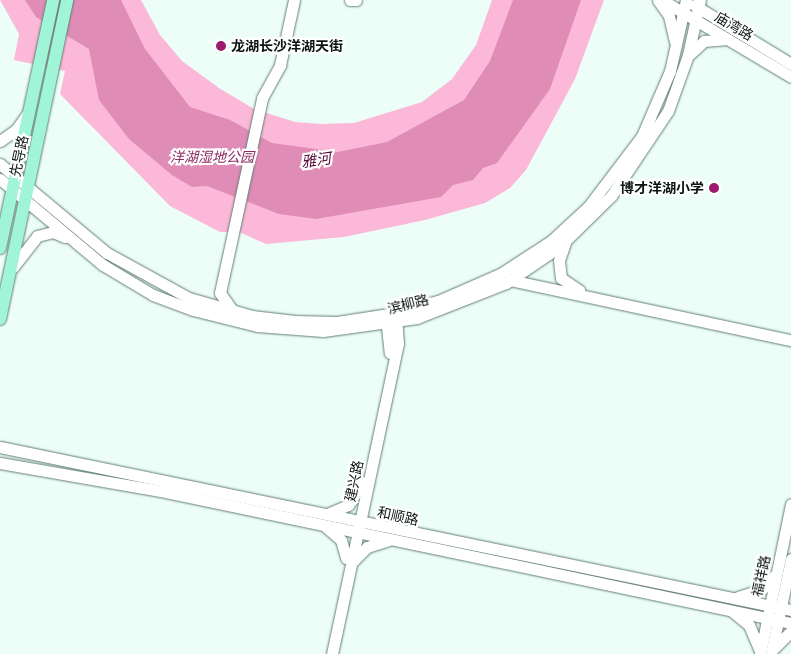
<!DOCTYPE html>
<html>
<head>
<meta charset="utf-8">
<style>
	body { margin:0 }
	#map { position:relative; width:791px; height:654px; overflow:hidden; background:#ecfef7; font-family:"Libre Baskerville","Noto Sans SC",serif }
	div>[style] { position:absolute }
	.green>* { inset:0; background:#fbb8d8 }
	.water>* { inset:0; background:#df8cb6 }
	.roads { filter:drop-shadow(0 0 1px #637e73) drop-shadow(0 0 1px #637e73) }
	.secondary>* { height:11px; margin:-5.5px; padding:0 5.5px; transform-origin:5.5px; border-radius:5.5px; background:#fff }
	.primary>* { height:12px; margin:-6px; padding:0 6px; transform-origin:6px; border-radius:6px; background:#a0f4d8 }
	.dots>* { width:14px; height:14px; translate:-50% -50%; box-sizing:border-box; border:2px solid #fff; border-radius:50% }
	span { translate:-50% -50%; white-space:nowrap; text-align:center; line-height:1.15; -webkit-text-stroke:4.5px #fff; paint-order:stroke }
	.street-label { font-size:14px; color:#0b1612 }
	.poi-label { font-size:14px; color:#0b1612; font-weight:700 }
	.left { translate:0 -50%; text-align:left }
	.right { translate:-100% -50%; text-align:right }
	.park-label { font-size:14px; color:#8d2c64; font-style:italic }
	.water-label { font-size:15px; color:#530837; font-style:italic }
</style>
</head>
<body>
<div id="map">
	<div class="green">
		<div style="clip-path:polygon(0 0,141px 0,160px 35px,182px 61px,219px 88px,254px 109px,295px 122px,321px 124px,354px 123px,422px 102px,452px 79px,476px 45px,492px 0,604px 0,575px 79px,526px 170px,510px 188px,485px 203px,425px 220px,344px 237px,266px 244px,239px 232px,220px 232px,170px 206px,60px 94px,65px 71px,14px 60px,19px 34px)"></div>
	</div>
	<div class="water">
		<div style="clip-path:polygon(25px 0,121px 0,145px 49px,190px 107px,230px 120px,272px 143px,338px 152px,387px 142px,464px 100px,490px 61px,513px 0,581px 0,550px 89px,497px 163px,483px 168px,473px 180px,453px 185px,441px 197px,316px 219px,279px 214px,207px 186px,192px 187px,172px 175px,129px 139px,99px 100px,89px 49px,36px 17px)"></div>
	</div>
	<div class="roads">
		<div class="secondary">
			<div style="left:350px;top:0;width:6px"></div>
			<div style="left:658px;top:0;width:19px;rotate:55deg"></div>
			<div style="left:669px;top:16px;width:26px;rotate:77deg"></div>
			<div style="left:662px;top:0;width:150px;rotate:30.8deg"></div>
			<div style="left:694px;top:5px;width:114px;rotate:31.3deg"></div>
			<div style="left:690px;top:54px;width:19px;rotate:-43deg"></div>
			<div style="left:704px;top:41px;width:21px;rotate:-5deg"></div>
			<div style="left:0;top:141px;width:19px;rotate:-35deg"></div>
			<div style="left:16px;top:130px;width:21px;rotate:-55deg"></div>
			<div style="left:0;top:164px;width:139px;rotate:39.8deg"></div>
			<div style="left:107px;top:253px;width:94px;rotate:28.8deg"></div>
			<div style="left:189px;top:298px;width:66px;rotate:15.9deg"></div>
			<div style="left:252px;top:316px;width:43px;rotate:6.6deg"></div>
			<div style="left:295px;top:321px;width:42px;rotate:1.4deg"></div>
			<div style="left:337px;top:322px;width:59px;rotate:-8.8deg"></div>
			<div style="left:395px;top:313px;width:45px;rotate:-15.6deg"></div>
			<div style="left:438px;top:301px;width:68px;rotate:-23.5deg"></div>
			<div style="left:500px;top:274px;width:61px;rotate:-32.9deg"></div>
			<div style="left:551px;top:241px;width:50px;rotate:-42.6deg"></div>
			<div style="left:588px;top:207px;width:89px;rotate:-52.7deg"></div>
			<div style="left:642px;top:136px;width:71px;rotate:-66.7deg"></div>
			<div style="left:670px;top:71px;width:73px;rotate:-77.3deg"></div>
			<div style="left:0;top:179px;width:134px;rotate:39.9deg"></div>
			<div style="left:103px;top:265px;width:58px;rotate:31deg"></div>
			<div style="left:153px;top:295px;width:43px;rotate:20.6deg"></div>
			<div style="left:193px;top:310px;width:66px;rotate:14deg"></div>
			<div style="left:257px;top:326px;width:66px;rotate:4.3deg"></div>
			<div style="left:323px;top:331px;width:95px;rotate:-7.9deg"></div>
			<div style="left:417px;top:318px;width:96px;rotate:-21.5deg"></div>
			<div style="left:506px;top:283px;width:64px;rotate:-34.2deg"></div>
			<div style="left:559px;top:247px;width:73px;rotate:-44.4deg"></div>
			<div style="left:611px;top:196px;width:102px;rotate:-56.2deg"></div>
			<div style="left:668px;top:111px;width:59px;rotate:-70.3deg"></div>
			<div style="left:688px;top:55px;width:56px;rotate:-77.7deg"></div>
			<div style="left:565px;top:243px;width:18px;rotate:109deg"></div>
			<div style="left:559px;top:260px;width:18px;rotate:84deg"></div>
			<div style="left:561px;top:278px;width:22px;rotate:34deg"></div>
			<div style="left:13px;top:267px;width:39px;rotate:-52deg"></div>
			<div style="left:37px;top:236px;width:16px;rotate:-14deg"></div>
			<div style="left:53px;top:232px;width:13px;rotate:23deg"></div>
			<div style="left:510px;top:280px;width:287px;rotate:12.1deg"></div>
			<div style="left:232px;top:310px;width:21px;rotate:-125deg"></div>
			<div style="left:220px;top:293px;width:199px;rotate:-77.8deg"></div>
			<div style="left:262px;top:98px;width:38px;rotate:-61deg"></div>
			<div style="left:280px;top:65px;width:66px;rotate:-77.8deg"></div>
			<div style="left:386px;top:317px;width:36px;rotate:84deg"></div>
			<div style="left:0;top:447px;width:808px;rotate:11.64deg"></div>
			<div style="left:0;top:463px;width:163px;rotate:9.9deg"></div>
			<div style="left:161px;top:491px;width:644px;rotate:11.83deg"></div>
			<div style="left:327px;top:514px;width:23px;rotate:-23deg"></div>
			<div style="left:348px;top:505px;width:27px;rotate:-57deg"></div>
			<div style="left:325px;top:526px;width:21px;rotate:41deg"></div>
			<div style="left:341px;top:540px;width:19px;rotate:74deg"></div>
			<div style="left:353px;top:561px;width:20px;rotate:-45deg"></div>
			<div style="left:367px;top:547px;width:21px;rotate:-17deg"></div>
			<div style="left:738px;top:597px;width:25px;rotate:-18deg"></div>
			<div style="left:762px;top:589px;width:18px;rotate:-47deg"></div>
			<div style="left:733px;top:612px;width:21px;rotate:39deg"></div>
			<div style="left:749px;top:625px;width:28px;rotate:67deg"></div>
			<div style="left:774px;top:648px;width:24px;rotate:-45deg"></div>
			<div style="left:332px;top:654px;width:317px;rotate:-78deg"></div>
			<div style="left:398px;top:344px;width:28px;rotate:-94deg"></div>
			<div style="left:760px;top:654px;width:153px;rotate:-78.3deg"></div>
			<div style="left:771px;top:654px;width:97px;rotate:-78.1deg"></div>
		</div>
		<div class="primary">
			<div style="left:0;top:248px;width:254px;rotate:-77.9deg"></div>
			<div style="left:0;top:319px;width:326px;rotate:-78.1deg"></div>
		</div>
	</div>
	<div class="dots">
		<div style="left:221px;top:46px;background:#9d196b"></div>
		<div style="left:714px;top:188px;background:#9d196b"></div>
	</div>
	<div class="street-label">
		<span style="left:734px;top:26px;rotate:31deg">庙湾路</span>
		<span style="left:19px;top:156px;rotate:-78deg">先导路</span>
		<span style="left:408px;top:304px;rotate:-14deg">滨柳路</span>
		<span style="left:354px;top:481px;rotate:-78deg">建兴路</span>
		<span style="left:398px;top:516px;rotate:12deg">和顺路</span>
		<span style="left:761px;top:576px;rotate:-78deg">福祥路</span>
	</div>
	<div class="poi-label">
		<span class="left" style="left:231px;top:46px">龙湖长沙洋湖天街</span>
		<span class="right" style="left:704px;top:188px">博才洋湖小学</span>
	</div>
	<div class="park-label">
		<span style="left:212px;top:157px">洋湖湿地公园</span>
	</div>
	<div class="water-label">
		<span style="left:316px;top:160px;rotate:-8deg">雅河</span>
	</div>
</div>
</body>
</html>
